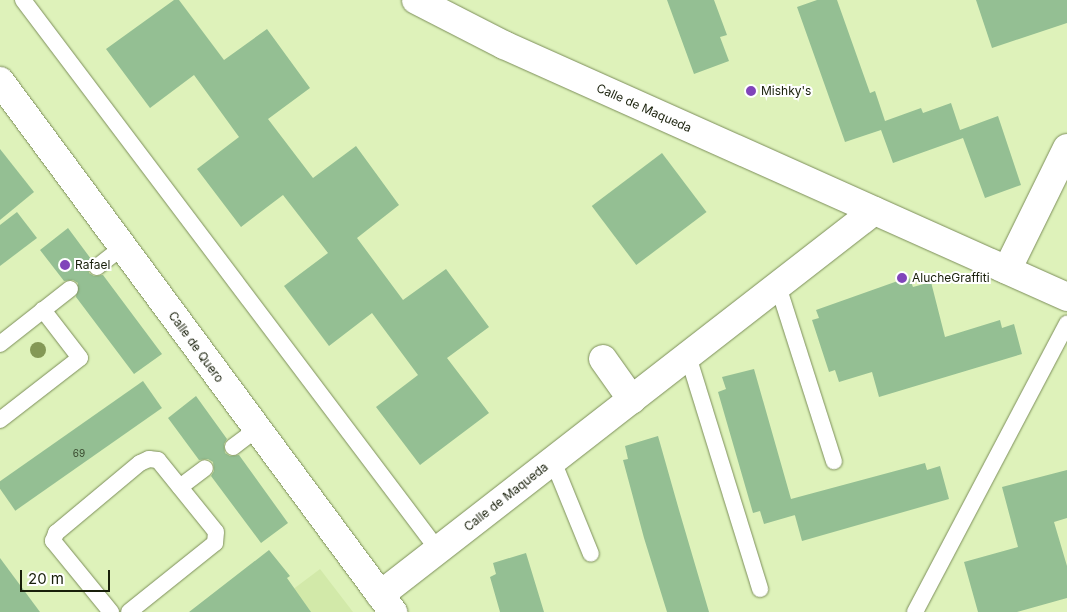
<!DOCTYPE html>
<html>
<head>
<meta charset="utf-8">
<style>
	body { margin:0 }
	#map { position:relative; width:1067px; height:612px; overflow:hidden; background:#def2ba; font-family:Inter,sans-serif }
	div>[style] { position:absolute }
	.built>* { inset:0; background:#d2e9a9 }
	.building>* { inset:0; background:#94bf93; transform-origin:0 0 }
	.roads { filter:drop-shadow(0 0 1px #7c8e5a) drop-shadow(0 0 1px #7c8e5a) }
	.lane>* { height:16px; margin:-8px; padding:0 8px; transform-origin:8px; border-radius:8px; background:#fff }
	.street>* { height:28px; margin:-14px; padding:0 14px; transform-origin:14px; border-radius:14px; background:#fff }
	.trees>* { width:16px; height:16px; margin:-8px; border-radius:50%; background:#849856 }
	.dots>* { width:14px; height:14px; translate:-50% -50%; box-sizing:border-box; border:2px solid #fff; border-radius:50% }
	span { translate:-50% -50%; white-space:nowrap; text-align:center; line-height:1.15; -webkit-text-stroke:4px #fff; paint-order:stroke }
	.number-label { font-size:10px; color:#37472c }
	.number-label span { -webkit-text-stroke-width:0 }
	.poi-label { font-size:12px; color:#181f0a }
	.left { translate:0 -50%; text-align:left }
	.street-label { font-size:12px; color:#181f0a }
	.scale { position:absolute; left:20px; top:570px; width:90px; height:22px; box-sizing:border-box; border:2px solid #181f0a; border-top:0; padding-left:6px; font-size:15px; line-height:18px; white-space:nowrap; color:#181f0a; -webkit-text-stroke:4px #fff; paint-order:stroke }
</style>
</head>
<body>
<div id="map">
	<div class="built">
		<div style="clip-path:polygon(320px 569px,353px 612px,263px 612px)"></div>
	</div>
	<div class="building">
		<div style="clip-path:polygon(174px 0,179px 0,224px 60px,267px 29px,310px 88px,268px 119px,313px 178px,356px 146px,399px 205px,357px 238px,403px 300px,446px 269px,489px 327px,447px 358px,489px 413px,420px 465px,376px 407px,418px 375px,372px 313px,329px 346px,284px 286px,328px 253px,283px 195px,241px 227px,197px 169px,239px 137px,194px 75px,150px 108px,106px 49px)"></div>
		<div style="clip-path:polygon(667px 0,714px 0,727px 35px,720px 37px,729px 61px,694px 74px)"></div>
		<div style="clip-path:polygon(817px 0,837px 0,870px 93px,875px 91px,885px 121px,921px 108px,923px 113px,951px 103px,960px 130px,998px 116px,1021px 185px,985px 198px,963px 138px,893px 163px,881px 130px,845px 142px,797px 7px)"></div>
		<div style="clip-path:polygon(976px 0,1067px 0,1067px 23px,992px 48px)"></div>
		<div style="clip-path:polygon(0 149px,34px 192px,0 220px)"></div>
		<div style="left:662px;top:153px;width:74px;height:88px;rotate:53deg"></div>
		<div style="clip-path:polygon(17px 212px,37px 238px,0 266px,0 225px)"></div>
		<div style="clip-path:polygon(68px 228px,91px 259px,88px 264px,89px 273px,94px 276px,103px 275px,162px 354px,134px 374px,76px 297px,78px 283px,73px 280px,64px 281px,40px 250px)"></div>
		<div style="clip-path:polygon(909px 277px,913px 287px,931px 282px,945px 337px,1000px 320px,1002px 328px,1014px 324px,1022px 354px,879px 397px,872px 372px,839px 382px,835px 370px,829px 372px,812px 320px,819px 318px,816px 310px)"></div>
		<div style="clip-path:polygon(754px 369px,791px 499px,925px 463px,927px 470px,940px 466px,949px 499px,802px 541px,791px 501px,795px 515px,764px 524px,760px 511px,753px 513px,718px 392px,726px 389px,722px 377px)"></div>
		<div style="left:143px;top:381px;width:33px;height:179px;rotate:55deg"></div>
		<div style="clip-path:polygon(196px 396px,227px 439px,224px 444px,225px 453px,230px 456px,239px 455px,288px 523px,261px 543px,211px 476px,214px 471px,213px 462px,208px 459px,199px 460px,168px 418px)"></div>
		<div style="clip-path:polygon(658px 436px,679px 510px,709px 612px,667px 612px,644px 538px,623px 460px,628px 459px,625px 446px)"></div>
		<div style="clip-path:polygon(1067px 470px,1067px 518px,1054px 522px,1067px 566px,1067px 598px,1017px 612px,978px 612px,964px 562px,1018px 547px,1002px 487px)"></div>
		<div style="clip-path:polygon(269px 550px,290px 576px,287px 578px,311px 612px,189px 612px)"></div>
		<div style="clip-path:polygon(526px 553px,544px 612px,500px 612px,490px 577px,496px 574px,493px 563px)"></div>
		<div style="clip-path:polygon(0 558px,40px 612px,0 612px)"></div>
	</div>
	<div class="roads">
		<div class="lane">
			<div style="left:23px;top:0;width:689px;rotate:52.96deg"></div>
			<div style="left:97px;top:267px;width:33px;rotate:-38deg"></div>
			<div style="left:778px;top:286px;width:184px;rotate:72.3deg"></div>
			<div style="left:0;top:344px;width:89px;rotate:-38.2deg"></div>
			<div style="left:688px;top:356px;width:244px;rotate:72.8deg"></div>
			<div style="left:0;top:420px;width:101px;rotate:-37.8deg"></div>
			<div style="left:80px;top:358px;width:61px;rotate:-127.6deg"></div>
			<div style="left:233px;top:447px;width:30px;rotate:-37deg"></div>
			<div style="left:553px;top:461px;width:100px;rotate:67.8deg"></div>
			<div style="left:180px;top:487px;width:31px;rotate:-37deg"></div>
			<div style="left:111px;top:612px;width:92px;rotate:-129.2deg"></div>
			<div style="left:53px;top:541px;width:9px;rotate:-69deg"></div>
			<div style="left:56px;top:533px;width:109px;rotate:-39.8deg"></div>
			<div style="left:140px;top:463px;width:10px;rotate:-24deg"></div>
			<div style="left:149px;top:459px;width:9px;rotate:6deg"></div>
			<div style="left:158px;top:460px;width:92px;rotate:51.1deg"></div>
			<div style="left:216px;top:532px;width:11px;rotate:95deg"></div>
			<div style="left:215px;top:543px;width:110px;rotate:141.3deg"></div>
			<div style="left:915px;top:612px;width:326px;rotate:-62.2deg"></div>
		</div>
		<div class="street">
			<div style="left:416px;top:0;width:99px;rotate:27.1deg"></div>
			<div style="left:504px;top:45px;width:617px;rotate:24.11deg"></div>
			<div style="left:0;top:81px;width:661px;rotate:53.49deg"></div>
			<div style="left:1007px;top:270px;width:136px;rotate:-63.8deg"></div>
			<div style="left:603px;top:359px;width:50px;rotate:54.7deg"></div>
			<div style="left:380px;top:595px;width:626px;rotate:-37.86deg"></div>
		</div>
	</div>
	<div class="trees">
		<div style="left:38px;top:350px"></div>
	</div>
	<div class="dots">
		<div style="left:751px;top:91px;background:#8044ba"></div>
		<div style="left:65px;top:265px;background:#8044ba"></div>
		<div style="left:902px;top:278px;background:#8044ba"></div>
	</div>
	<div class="number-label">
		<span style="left:79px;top:454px">69</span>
	</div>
	<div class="poi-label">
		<span class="left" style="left:761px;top:91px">Mishky's</span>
		<span class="left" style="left:75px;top:265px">Rafael</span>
		<span class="left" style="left:912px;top:278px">AlucheGraffiti</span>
	</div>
	<div class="street-label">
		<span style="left:644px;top:108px;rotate:24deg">Calle de Maqueda</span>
		<span style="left:196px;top:347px;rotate:54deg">Calle de Quero</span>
		<span style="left:506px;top:497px;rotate:-38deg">Calle de Maqueda</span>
	</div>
	<div class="scale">20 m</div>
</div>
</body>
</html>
